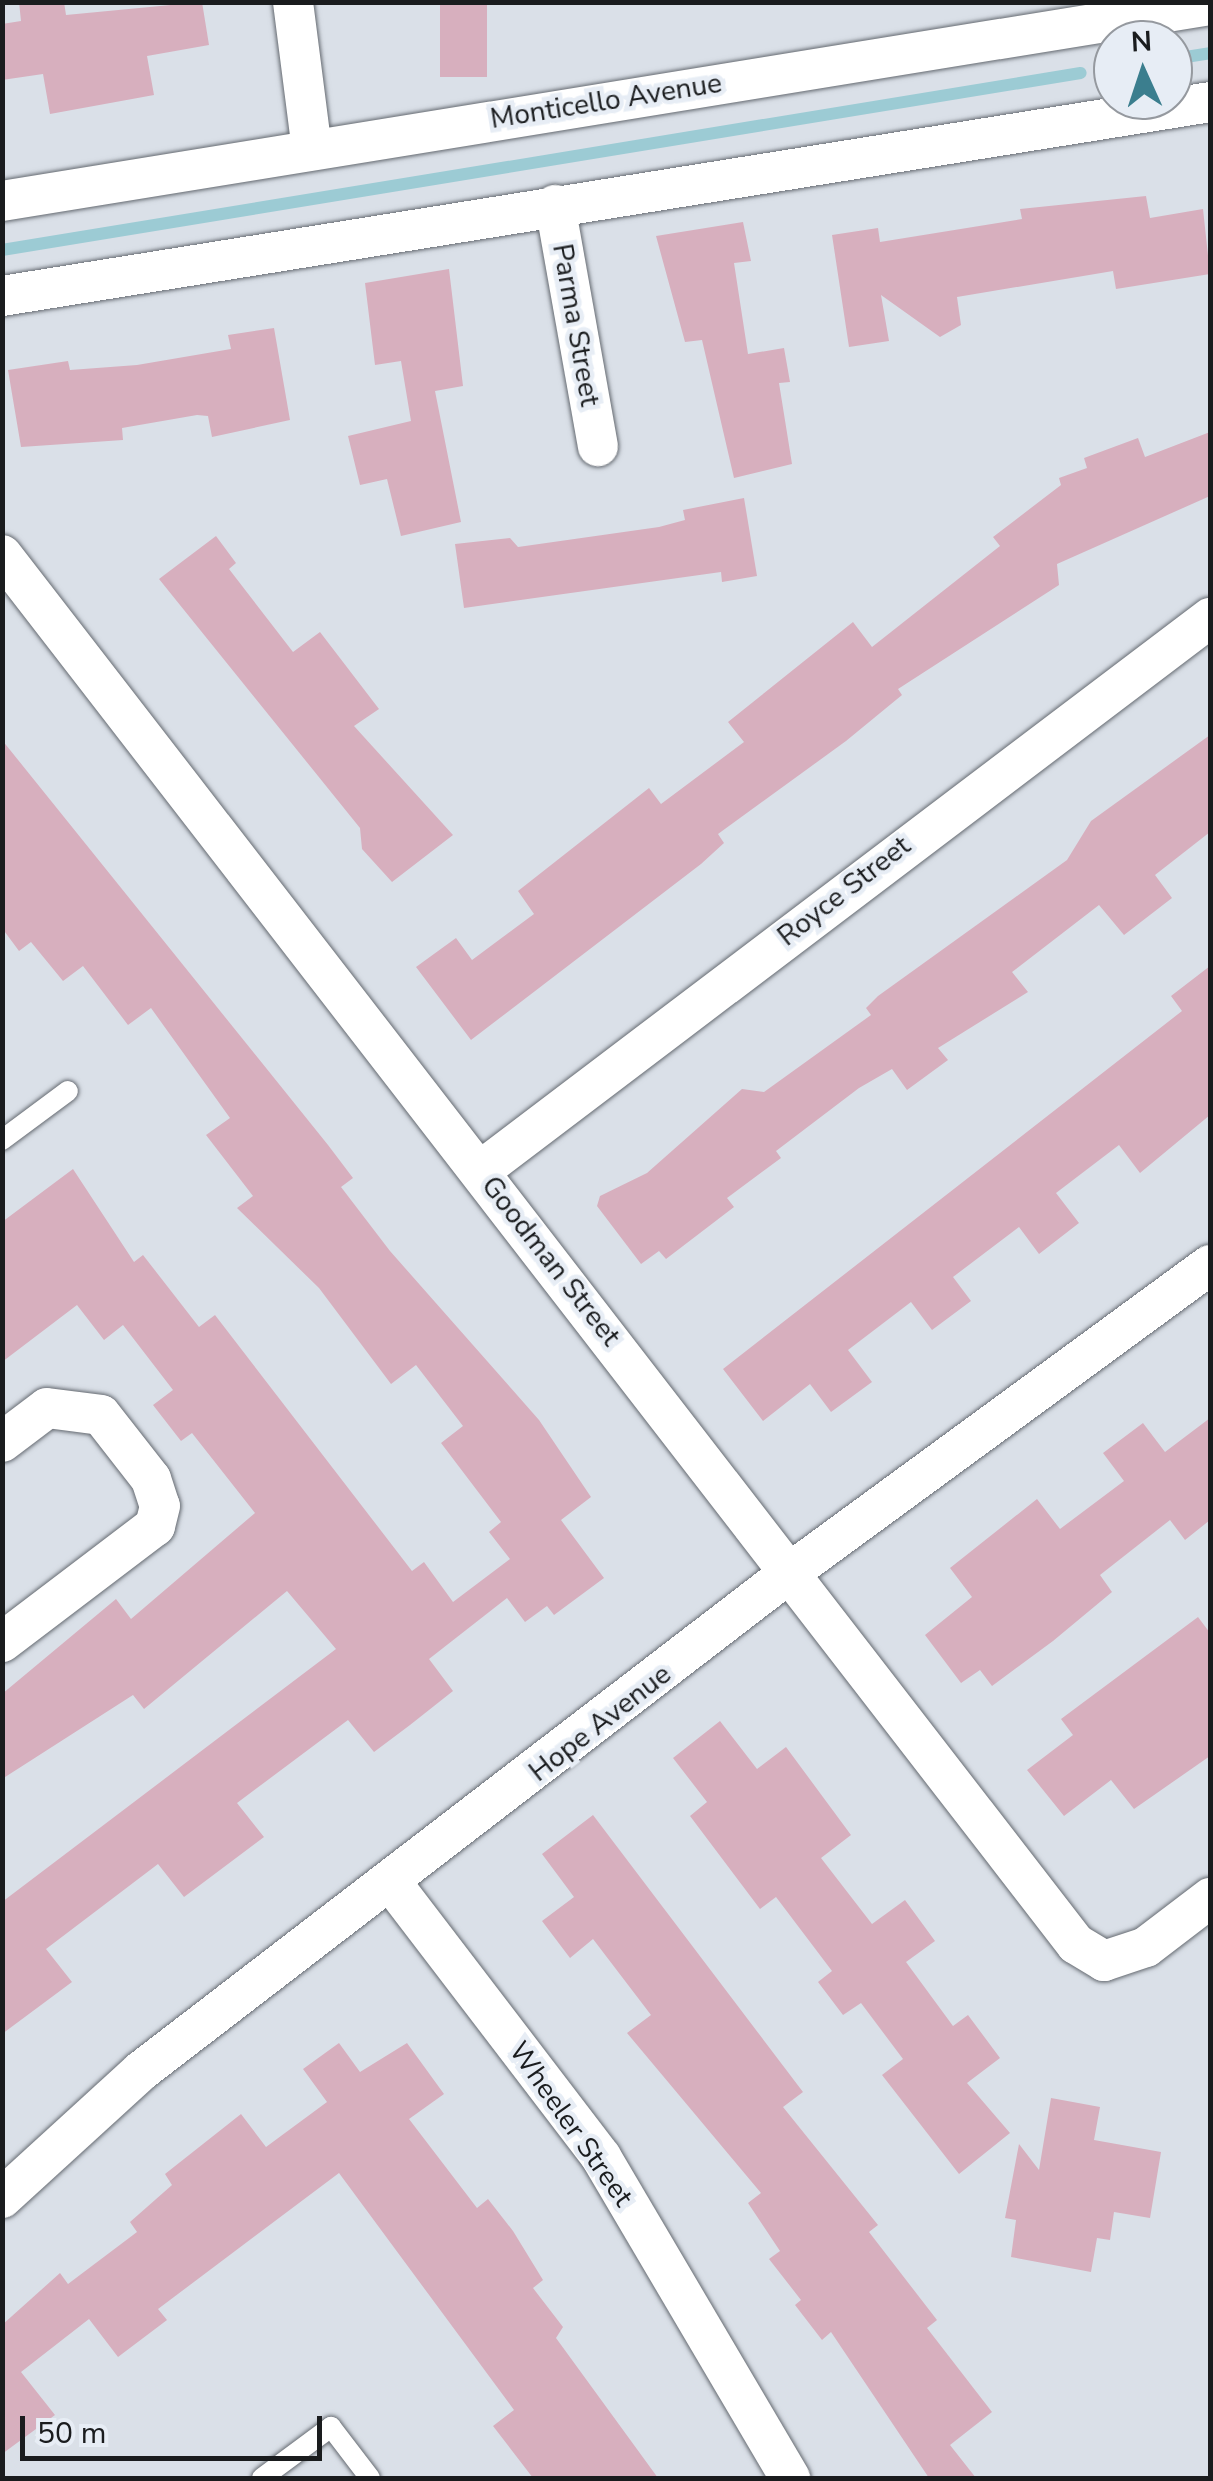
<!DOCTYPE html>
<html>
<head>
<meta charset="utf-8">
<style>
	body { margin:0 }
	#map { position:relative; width:1213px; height:2481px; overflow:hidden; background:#dae0e8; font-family:"Nunito Sans",sans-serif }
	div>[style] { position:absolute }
	.stream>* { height:12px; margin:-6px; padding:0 6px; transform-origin:6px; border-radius:6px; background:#9ccbd4 }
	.building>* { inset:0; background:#d7afbe; transform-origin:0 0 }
	.roads { filter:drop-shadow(0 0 2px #656a71) drop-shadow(0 0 2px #656a71) }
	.service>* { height:20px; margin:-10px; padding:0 10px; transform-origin:10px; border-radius:10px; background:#fff }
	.minor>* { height:40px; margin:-20px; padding:0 20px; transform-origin:20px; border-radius:20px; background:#fff }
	span { translate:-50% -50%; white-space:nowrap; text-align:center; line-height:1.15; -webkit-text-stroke:9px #e7edf5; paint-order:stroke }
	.street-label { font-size:28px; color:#1a1c1e }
	.frame { position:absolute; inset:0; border:5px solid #1a1c1e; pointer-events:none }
	.north { position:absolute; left:1093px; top:20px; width:100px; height:100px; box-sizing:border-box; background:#e7edf5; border:2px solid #95999f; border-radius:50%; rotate:357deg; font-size:28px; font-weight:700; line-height:40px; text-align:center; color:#1a1c1e }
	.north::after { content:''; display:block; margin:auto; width:35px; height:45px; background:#3b7e8e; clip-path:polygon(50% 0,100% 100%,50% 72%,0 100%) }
	.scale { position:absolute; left:20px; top:2416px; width:302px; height:45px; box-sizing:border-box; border:5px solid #1a1c1e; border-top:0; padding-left:12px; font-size:30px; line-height:35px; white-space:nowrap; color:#1a1c1e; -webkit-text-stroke:8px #e7edf5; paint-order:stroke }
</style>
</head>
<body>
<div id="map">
	<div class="stream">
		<div style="left:1173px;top:59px;width:37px;rotate:-9deg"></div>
		<div style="left:2px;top:250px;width:1093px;rotate:-9.32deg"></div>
	</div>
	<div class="building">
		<div style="clip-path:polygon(19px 2px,64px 2px,66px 15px,202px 2px,209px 45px,147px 56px,154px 95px,50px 114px,43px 74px,2px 80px,2px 24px,21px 21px)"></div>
		<div style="left:440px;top:2px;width:47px;height:75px"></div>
		<div style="clip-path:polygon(1146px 196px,1150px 218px,1203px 209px,1210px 274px,1116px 289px,1113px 271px,957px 297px,961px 325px,940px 337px,881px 295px,889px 341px,849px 347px,832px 235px,878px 228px,880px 242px,1022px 219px,1020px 209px)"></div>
		<div style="clip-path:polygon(743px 222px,751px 261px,734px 263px,748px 354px,784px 348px,790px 382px,779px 383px,792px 464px,734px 478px,702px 340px,685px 342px,656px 236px)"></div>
		<div style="clip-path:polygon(449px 269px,463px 386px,435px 391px,461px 522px,401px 536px,387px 479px,360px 485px,348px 436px,411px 421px,401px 361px,375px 365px,365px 283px)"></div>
		<div style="clip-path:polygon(274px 328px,290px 420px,212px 437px,208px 416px,197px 415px,122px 428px,123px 440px,21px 447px,8px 370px,68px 361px,70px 370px,137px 365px,231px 349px,228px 335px)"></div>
		<div style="clip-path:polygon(1210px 432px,1210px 496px,1057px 564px,1059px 585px,898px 689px,902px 695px,846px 741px,718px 834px,724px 843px,701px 864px,471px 1040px,416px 967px,456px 938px,472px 960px,534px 914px,518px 891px,649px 788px,661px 804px,744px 742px,728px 722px,853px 622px,872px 647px,1000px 546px,993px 537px,1061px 485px,1059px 478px,1087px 468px,1084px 458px,1138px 438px,1145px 457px)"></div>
		<div style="clip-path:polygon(744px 498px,757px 576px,722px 582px,721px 572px,464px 608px,455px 544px,510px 538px,518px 547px,659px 527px,685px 520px,683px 510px)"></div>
		<div style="clip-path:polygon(216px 536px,236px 563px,229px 569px,293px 652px,320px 632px,379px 709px,354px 726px,453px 835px,392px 882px,362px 849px,360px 828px,159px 579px)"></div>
		<div style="clip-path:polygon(1210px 735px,1210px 832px,1155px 875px,1172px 898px,1124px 935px,1099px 905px,1012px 972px,1028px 992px,938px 1048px,948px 1060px,907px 1090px,892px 1069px,859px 1088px,776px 1151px,781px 1158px,727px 1198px,734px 1207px,666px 1259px,659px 1251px,641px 1264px,597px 1206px,600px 1196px,647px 1173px,742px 1089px,764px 1092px,871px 1015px,866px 1008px,878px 996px,1067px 860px,1091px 821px)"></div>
		<div style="clip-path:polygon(2px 740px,328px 1145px,353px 1178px,341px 1187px,390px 1251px,539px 1420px,591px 1497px,561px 1520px,604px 1578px,554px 1615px,547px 1606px,525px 1622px,507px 1598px,429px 1659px,453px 1691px,410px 1725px,374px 1752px,348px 1720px,237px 1803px,264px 1837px,184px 1897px,158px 1864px,46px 1949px,72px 1982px,2px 2034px,2px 1902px,336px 1649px,287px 1591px,144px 1709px,133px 1695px,2px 1779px,2px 1694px,116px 1599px,131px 1619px,255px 1513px,192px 1433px,181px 1441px,153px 1405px,173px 1390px,123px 1325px,104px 1340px,77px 1305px,2px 1362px,2px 1222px,73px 1169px,134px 1262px,143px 1255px,199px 1327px,215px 1315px,412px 1571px,424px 1562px,453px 1602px,510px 1559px,489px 1532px,501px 1522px,441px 1443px,463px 1426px,416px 1365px,391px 1384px,319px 1288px,237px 1208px,253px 1196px,206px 1135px,230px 1118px,151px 1008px,128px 1025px,83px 966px,63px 981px,31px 942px,19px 951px,2px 928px)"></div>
		<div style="clip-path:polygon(1210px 966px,1210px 1115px,1140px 1173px,1119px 1145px,1056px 1193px,1079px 1223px,1039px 1254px,1019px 1227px,953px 1277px,971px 1301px,932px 1330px,911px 1302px,848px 1350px,872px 1382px,831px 1412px,810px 1384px,763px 1421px,723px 1369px,1182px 1011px,1171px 996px)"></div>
		<div style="clip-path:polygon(1210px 1418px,1210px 1520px,1185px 1540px,1170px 1520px,1100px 1575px,1112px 1592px,1053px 1641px,992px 1686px,980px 1670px,961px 1683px,925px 1635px,972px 1597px,950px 1568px,1037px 1499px,1060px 1529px,1124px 1481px,1103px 1453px,1143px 1423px,1165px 1452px)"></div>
		<div style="clip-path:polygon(1198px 1617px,1210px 1633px,1210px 1756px,1134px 1809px,1111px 1780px,1064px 1816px,1027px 1770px,1073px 1735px,1061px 1719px)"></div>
		<div style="clip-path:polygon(720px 1721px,757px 1769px,786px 1747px,851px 1835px,821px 1858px,872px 1924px,905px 1900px,935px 1941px,906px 1962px,953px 2026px,968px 2015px,1000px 2058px,967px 2083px,1010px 2133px,959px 2174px,882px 2075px,903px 2059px,861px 2003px,843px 2015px,818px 1982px,832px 1971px,776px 1897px,760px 1909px,690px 1816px,707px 1802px,673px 1758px)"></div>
		<div style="clip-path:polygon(593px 1815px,803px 2092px,783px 2107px,878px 2225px,869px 2232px,937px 2320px,927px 2328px,992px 2412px,950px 2445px,976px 2478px,929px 2478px,831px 2332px,822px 2340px,795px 2305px,801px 2300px,769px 2259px,780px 2251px,748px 2203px,761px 2193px,627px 2033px,651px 2015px,593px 1939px,570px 1958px,542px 1921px,574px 1897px,542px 1854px)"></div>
		<div style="clip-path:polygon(339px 2043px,360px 2072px,407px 2043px,444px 2094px,409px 2119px,477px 2208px,488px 2199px,513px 2231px,543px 2280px,533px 2288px,563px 2327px,556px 2338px,658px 2478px,533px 2478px,493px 2426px,514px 2410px,339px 2173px,158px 2309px,167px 2320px,118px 2357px,89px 2319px,21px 2372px,55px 2415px,2px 2454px,2px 2325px,60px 2273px,68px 2284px,137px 2232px,130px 2222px,172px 2185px,165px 2174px,241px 2114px,266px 2147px,327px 2102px,303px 2069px)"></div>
		<div style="clip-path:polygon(1051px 2098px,1100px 2107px,1094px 2140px,1161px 2152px,1150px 2218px,1114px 2212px,1110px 2240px,1097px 2238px,1091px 2272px,1011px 2257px,1016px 2220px,1005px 2218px,1019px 2144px,1039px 2170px)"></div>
	</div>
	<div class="roads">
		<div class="service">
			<div style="left:2px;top:1140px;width:82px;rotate:-36.6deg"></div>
			<div style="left:262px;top:2478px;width:86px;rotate:-36.5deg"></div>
			<div style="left:331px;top:2427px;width:64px;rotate:52.6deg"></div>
		</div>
		<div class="minor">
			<div style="left:293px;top:2px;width:149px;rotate:82.7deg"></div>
			<div style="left:2px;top:201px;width:1224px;rotate:-9.22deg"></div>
			<div style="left:555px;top:205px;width:245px;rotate:79.9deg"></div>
			<div style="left:2px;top:296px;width:1223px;rotate:-9.12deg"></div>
			<div style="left:2px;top:555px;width:1756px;rotate:52.29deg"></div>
			<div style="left:1076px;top:1944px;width:33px;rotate:31deg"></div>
			<div style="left:1104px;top:1961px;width:44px;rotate:-18.4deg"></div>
			<div style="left:1146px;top:1947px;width:81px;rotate:-37.4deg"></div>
			<div style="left:480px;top:1171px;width:916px;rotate:-37.15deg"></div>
			<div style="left:2px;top:1442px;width:56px;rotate:-37.1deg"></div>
			<div style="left:47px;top:1408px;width:54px;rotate:7.4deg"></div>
			<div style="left:101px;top:1415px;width:81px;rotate:52deg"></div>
			<div style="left:151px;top:1479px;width:28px;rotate:72deg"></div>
			<div style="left:160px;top:1506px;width:21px;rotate:104deg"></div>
			<div style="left:155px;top:1526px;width:192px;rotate:142.8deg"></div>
			<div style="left:394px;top:1886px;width:341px;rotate:52.6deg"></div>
			<div style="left:601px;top:2157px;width:373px;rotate:59.5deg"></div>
			<div style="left:2px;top:2198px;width:188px;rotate:-42.4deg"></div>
			<div style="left:141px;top:2071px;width:821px;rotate:-37.53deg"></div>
			<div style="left:792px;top:1571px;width:518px;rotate:-36.21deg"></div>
		</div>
	</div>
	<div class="street-label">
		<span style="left:606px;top:101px;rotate:-9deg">Monticello Avenue</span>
		<span style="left:576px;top:325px;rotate:80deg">Parma Street</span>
		<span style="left:844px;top:891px;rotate:-38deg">Royce Street</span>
		<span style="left:551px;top:1261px;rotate:52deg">Goodman Street</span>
		<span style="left:600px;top:1723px;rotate:-38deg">Hope Avenue</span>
		<span style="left:571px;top:2124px;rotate:55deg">Wheeler Street</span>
	</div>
	<div class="frame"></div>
	<div class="north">N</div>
	<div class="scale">50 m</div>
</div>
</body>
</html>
